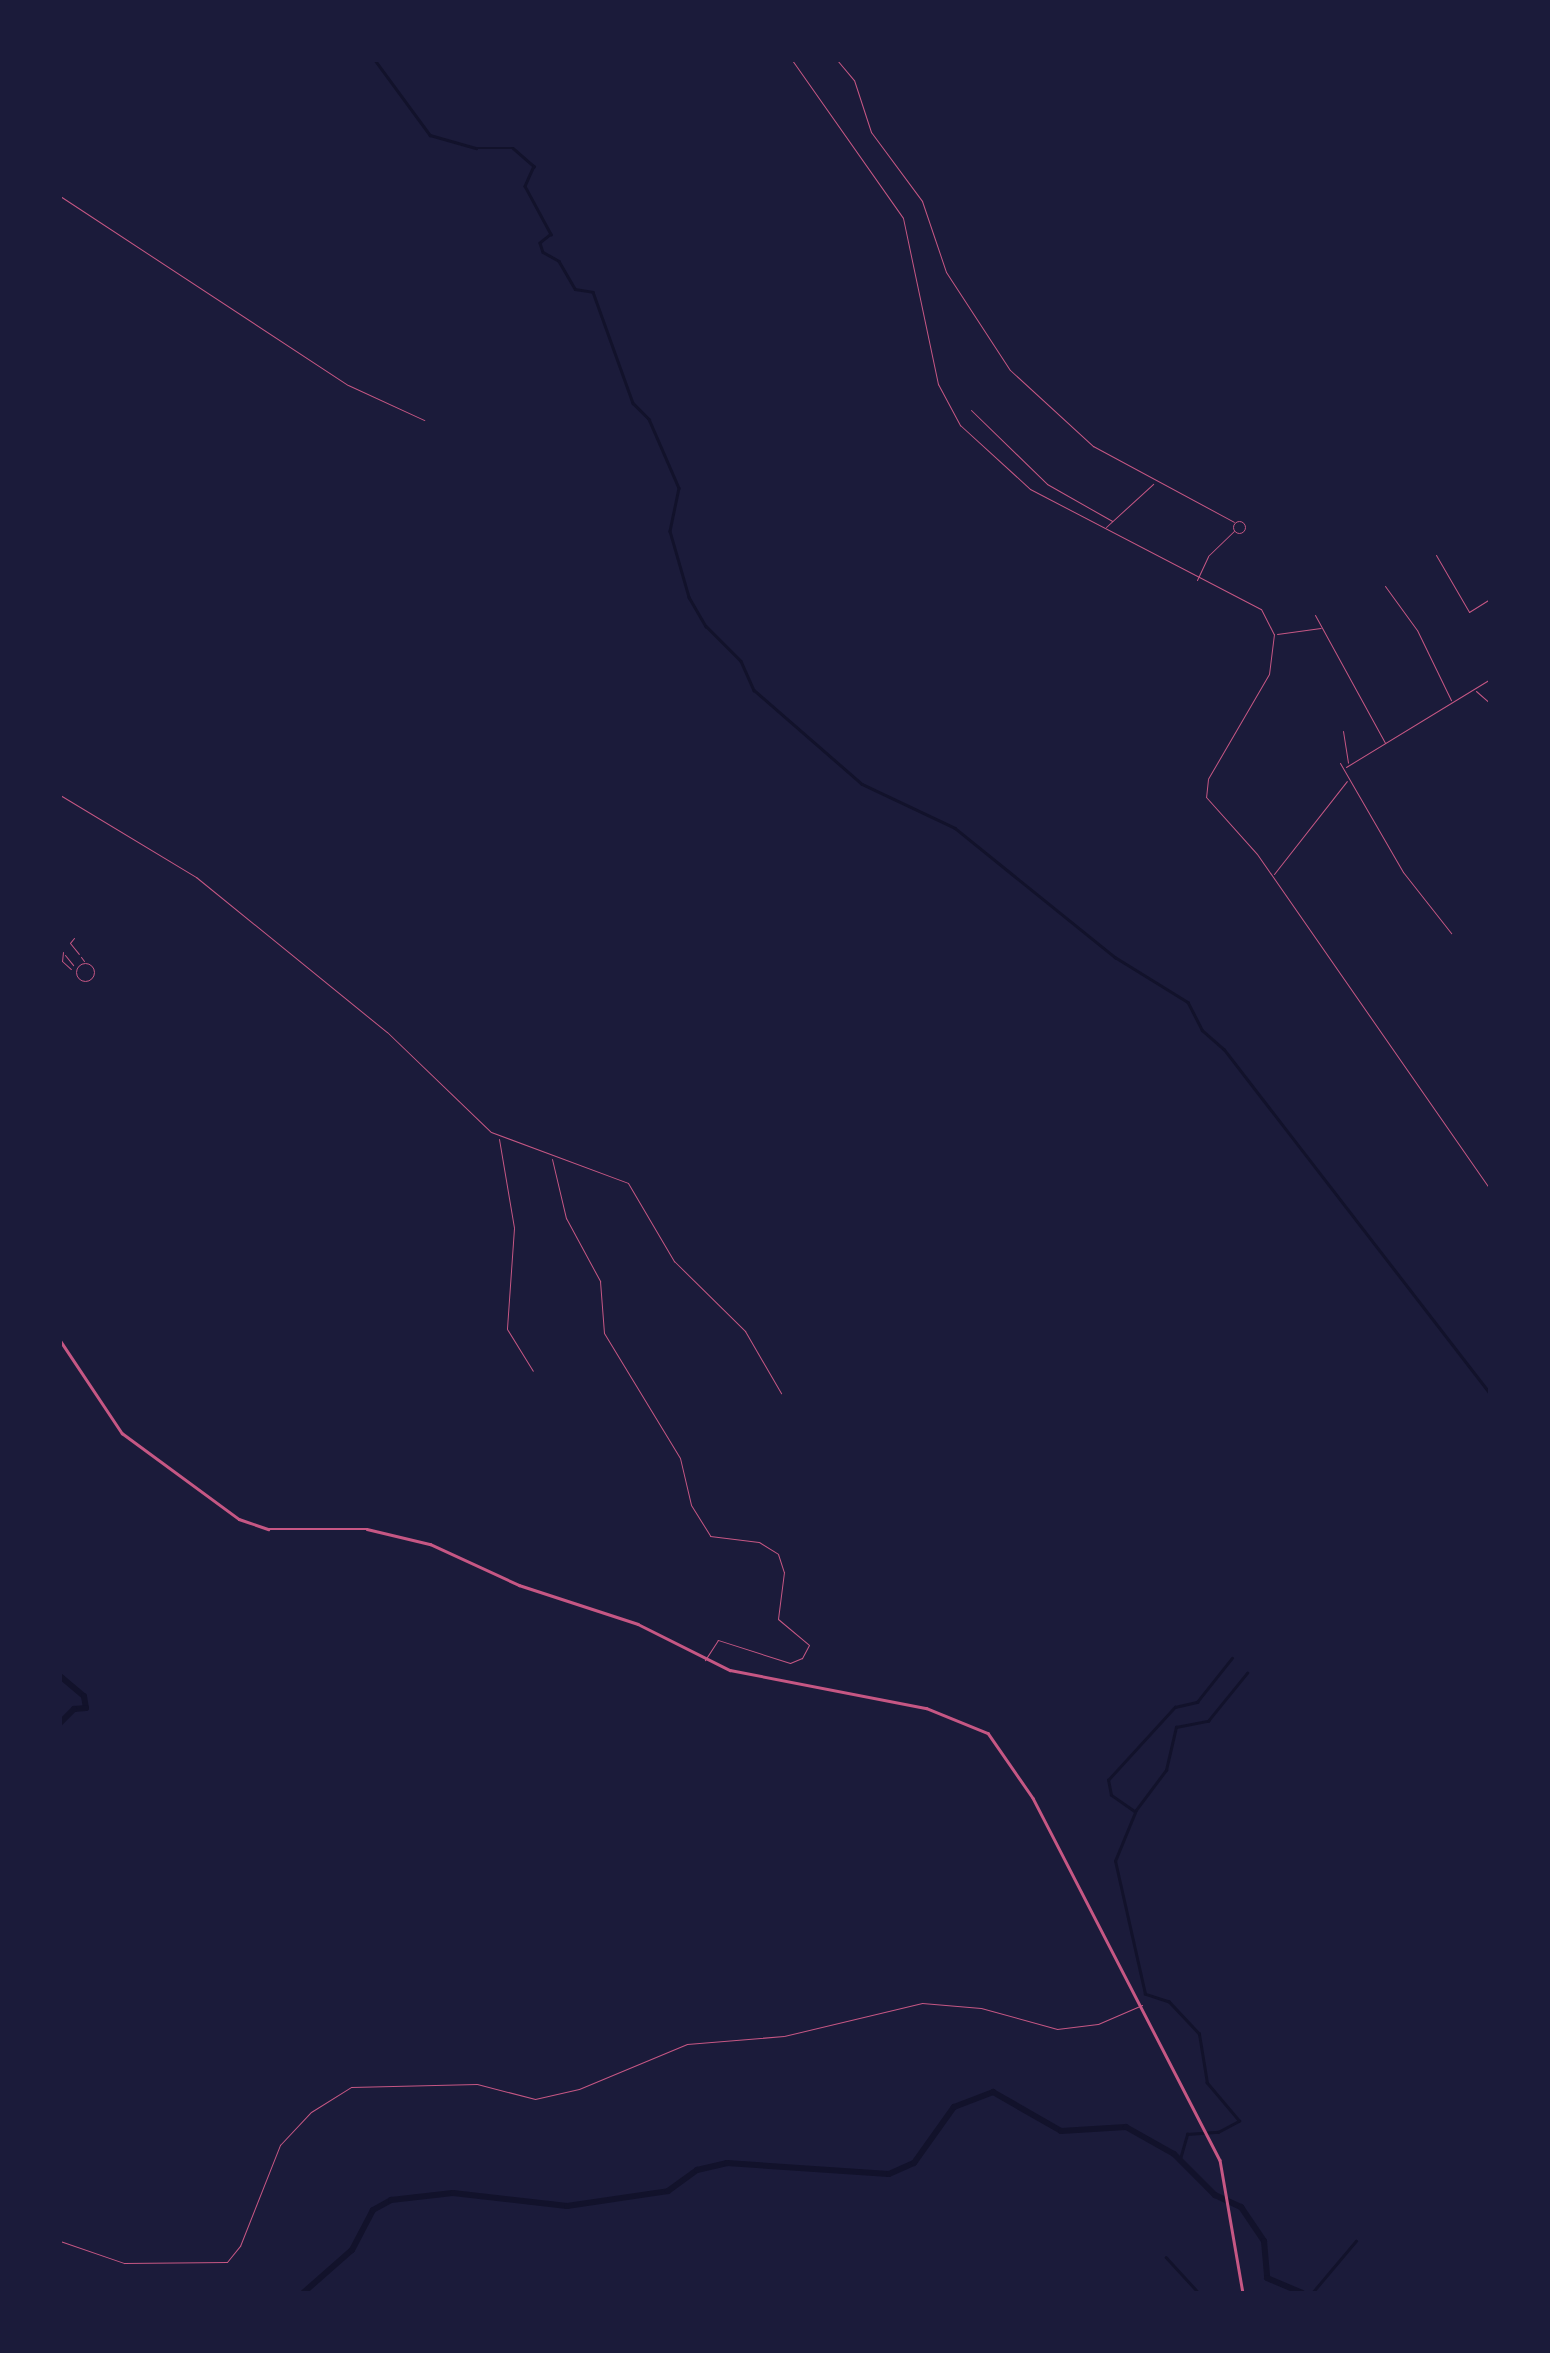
<!DOCTYPE html>
<html>
<head>
<meta charset="utf-8">
<style>
	body { margin:0 }
	#map { position:relative; width:1550px; height:2353px; overflow:hidden; background:#1b1b3a; font-family:"Crimson Pro",serif }
	div>[style] { position:absolute }
	.stream>* { height:2.5px; margin:-1.25px; padding:0 1.25px; transform-origin:1.25px; border-radius:1.25px; background:#12122b }
	.river>* { height:6px; margin:-3px; padding:0 3px; transform-origin:3px; border-radius:3px; background:#12122b }
	.pedestrian>* { height:1px; margin:-0.5px; padding:0 0.5px; transform-origin:0.5px; border-radius:0.5px; background:#c65784 }
	.minor>* { height:1px; margin:-0.5px; padding:0 0.5px; transform-origin:0.5px; border-radius:0.5px; background:#c65784 }
	.minor>.ring { margin:-0.5px; padding:0; box-sizing:content-box; background:none; border:1px solid #c65784; border-radius:50% }
	.tertiary>* { height:2.5px; margin:-1.25px; padding:0 1.25px; transform-origin:1.25px; border-radius:1.25px; background:#c65784 }
	span { translate:-50% -50%; white-space:nowrap; text-align:center; line-height:1.15; -webkit-text-stroke:9px #1b1b3a; paint-order:stroke }
	.frame { position:absolute; inset:0; border:62px solid #1b1b3a; pointer-events:none }
</style>
</head>
<body>
<div id="map">
	<div class="stream">
		<div style="left:375px;top:60px;width:93px;rotate:53.7deg"></div>
		<div style="left:430px;top:135px;width:48px;rotate:15.8deg"></div>
		<div style="left:476px;top:148px;width:37px"></div>
		<div style="left:513px;top:148px;width:28px;rotate:41deg"></div>
		<div style="left:534px;top:166px;width:22px;rotate:114deg"></div>
		<div style="left:525px;top:186px;width:55px;rotate:61.6deg"></div>
		<div style="left:551px;top:234px;width:14px;rotate:141deg"></div>
		<div style="left:540px;top:243px;width:9px;rotate:72deg"></div>
		<div style="left:543px;top:252px;width:18px;rotate:29deg"></div>
		<div style="left:559px;top:261px;width:32px;rotate:60deg"></div>
		<div style="left:575px;top:289px;width:18px;rotate:9deg"></div>
		<div style="left:593px;top:292px;width:118px;rotate:70.2deg"></div>
		<div style="left:633px;top:403px;width:23px;rotate:45deg"></div>
		<div style="left:649px;top:419px;width:75px;rotate:66.5deg"></div>
		<div style="left:679px;top:488px;width:44px;rotate:101.8deg"></div>
		<div style="left:670px;top:531px;width:69px;rotate:73.9deg"></div>
		<div style="left:689px;top:597px;width:34px;rotate:60deg"></div>
		<div style="left:706px;top:626px;width:49px;rotate:45deg"></div>
		<div style="left:741px;top:661px;width:32px;rotate:66deg"></div>
		<div style="left:754px;top:690px;width:143px;rotate:41deg"></div>
		<div style="left:862px;top:784px;width:103px;rotate:25.3deg"></div>
		<div style="left:955px;top:828px;width:206px;rotate:38.9deg"></div>
		<div style="left:1115px;top:957px;width:86px;rotate:31.7deg"></div>
		<div style="left:1188px;top:1002px;width:31px;rotate:63deg"></div>
		<div style="left:1202px;top:1030px;width:29px;rotate:41deg"></div>
		<div style="left:1224px;top:1049px;width:435px;rotate:52.3deg"></div>
		<div style="left:1135px;top:1812px;width:29px;rotate:-145deg"></div>
		<div style="left:1111px;top:1795px;width:15px;rotate:-101deg"></div>
		<div style="left:1108px;top:1780px;width:99px;rotate:-47.5deg"></div>
		<div style="left:1175px;top:1707px;width:23px;rotate:-13deg"></div>
		<div style="left:1197px;top:1702px;width:56px;rotate:-51.5deg"></div>
		<div style="left:1180px;top:2159px;width:26px;rotate:-74deg"></div>
		<div style="left:1187px;top:2134px;width:31px;rotate:-4deg"></div>
		<div style="left:1218px;top:2132px;width:24px;rotate:-28deg"></div>
		<div style="left:1239px;top:2121px;width:50px;rotate:-130.1deg"></div>
		<div style="left:1207px;top:2083px;width:50px;rotate:-99.3deg"></div>
		<div style="left:1199px;top:2034px;width:44px;rotate:-133.2deg"></div>
		<div style="left:1169px;top:2002px;width:25px;rotate:-162deg"></div>
		<div style="left:1145px;top:1994px;width:136px;rotate:-102.7deg"></div>
		<div style="left:1115px;top:1861px;width:55px;rotate:-67.6deg"></div>
		<div style="left:1136px;top:1810px;width:50px;rotate:-53.1deg"></div>
		<div style="left:1166px;top:1770px;width:44px;rotate:-76.9deg"></div>
		<div style="left:1176px;top:1727px;width:33px;rotate:-11deg"></div>
		<div style="left:1208px;top:1721px;width:62px;rotate:-50.9deg"></div>
		<div style="left:1166px;top:2257px;width:49px;rotate:47.5deg"></div>
		<div style="left:1312px;top:2293px;width:68px;rotate:-49.8deg"></div>
	</div>
	<div class="river">
		<div style="left:60px;top:1676px;width:31px;rotate:40deg"></div>
		<div style="left:84px;top:1696px;width:12px;rotate:81deg"></div>
		<div style="left:86px;top:1708px;width:12px;rotate:175deg"></div>
		<div style="left:74px;top:1709px;width:20px;rotate:135deg"></div>
		<div style="left:303px;top:2293px;width:65px;rotate:-41.3deg"></div>
		<div style="left:352px;top:2250px;width:45px;rotate:-62.3deg"></div>
		<div style="left:373px;top:2210px;width:21px;rotate:-29deg"></div>
		<div style="left:391px;top:2200px;width:62px;rotate:-6.4deg"></div>
		<div style="left:453px;top:2193px;width:115px;rotate:6.5deg"></div>
		<div style="left:567px;top:2206px;width:102px;rotate:-8.4deg"></div>
		<div style="left:668px;top:2191px;width:36px;rotate:-36deg"></div>
		<div style="left:697px;top:2170px;width:31px;rotate:-13deg"></div>
		<div style="left:727px;top:2163px;width:162px;rotate:3.9deg"></div>
		<div style="left:889px;top:2174px;width:27px;rotate:-24deg"></div>
		<div style="left:914px;top:2163px;width:69px;rotate:-54.5deg"></div>
		<div style="left:954px;top:2107px;width:42px;rotate:-21deg"></div>
		<div style="left:993px;top:2092px;width:78px;rotate:29.8deg"></div>
		<div style="left:1061px;top:2131px;width:65px;rotate:-3.5deg"></div>
		<div style="left:1126px;top:2127px;width:55px;rotate:29.4deg"></div>
		<div style="left:1174px;top:2154px;width:58px;rotate:45deg"></div>
		<div style="left:1215px;top:2195px;width:29px;rotate:25deg"></div>
		<div style="left:1241px;top:2207px;width:41px;rotate:55.9deg"></div>
		<div style="left:1264px;top:2241px;width:37px;rotate:85deg"></div>
		<div style="left:1267px;top:2278px;width:38px;rotate:23deg"></div>
	</div>
	<div class="pedestrian">
		<div style="left:74px;top:938px;width:6px;rotate:129deg"></div>
		<div style="left:70px;top:943px;width:14px;rotate:51deg"></div>
		<div style="left:81px;top:957px;width:5px;rotate:53deg"></div>
	</div>
	<div class="minor">
		<div style="left:792px;top:60px;width:193px;rotate:54.9deg"></div>
		<div style="left:903px;top:218px;width:170px;rotate:78.1deg"></div>
		<div style="left:938px;top:384px;width:47px;rotate:61.8deg"></div>
		<div style="left:960px;top:425px;width:95px;rotate:42.4deg"></div>
		<div style="left:1030px;top:489px;width:260px;rotate:27.5deg"></div>
		<div style="left:1261px;top:609px;width:28px;rotate:63deg"></div>
		<div style="left:1274px;top:634px;width:40px;rotate:97.1deg"></div>
		<div style="left:1269px;top:674px;width:121px;rotate:120.2deg"></div>
		<div style="left:1208px;top:779px;width:18px;rotate:96deg"></div>
		<div style="left:1206px;top:797px;width:76px;rotate:48.2deg"></div>
		<div style="left:1257px;top:854px;width:408px;rotate:55.2deg"></div>
		<div style="left:837px;top:60px;width:26px;rotate:50deg"></div>
		<div style="left:854px;top:80px;width:55px;rotate:71.9deg"></div>
		<div style="left:871px;top:132px;width:86px;rotate:53.5deg"></div>
		<div style="left:922px;top:201px;width:75px;rotate:71.3deg"></div>
		<div style="left:946px;top:272px;width:117px;rotate:56.9deg"></div>
		<div style="left:1010px;top:370px;width:113px;rotate:42.5deg"></div>
		<div style="left:1093px;top:446px;width:160px;rotate:28.3deg"></div>
		<div style="left:60px;top:196px;width:344px;rotate:33.3deg"></div>
		<div style="left:348px;top:385px;width:84px;rotate:24.7deg"></div>
		<div style="left:971px;top:410px;width:106px;rotate:44.2deg"></div>
		<div style="left:1047px;top:484px;width:75px;rotate:29.6deg"></div>
		<div class="ring" style="left:1233px;top:521px;width:11px;height:11px"></div>
		<div style="left:1106px;top:527px;width:64px;rotate:-42.5deg"></div>
		<div style="left:1436px;top:555px;width:66px;rotate:59.9deg"></div>
		<div style="left:1469px;top:612px;width:25px;rotate:-32deg"></div>
		<div style="left:1197px;top:580px;width:26px;rotate:-65deg"></div>
		<div style="left:1208px;top:556px;width:36px;rotate:-44deg"></div>
		<div style="left:1385px;top:586px;width:54px;rotate:54deg"></div>
		<div style="left:1417px;top:630px;width:78px;rotate:64.1deg"></div>
		<div style="left:1315px;top:615px;width:146px;rotate:61.3deg"></div>
		<div style="left:1277px;top:634px;width:44px;rotate:-7.8deg"></div>
		<div style="left:1476px;top:691px;width:18px;rotate:41deg"></div>
		<div style="left:1343px;top:731px;width:32px;rotate:81deg"></div>
		<div style="left:1340px;top:763px;width:126px;rotate:60deg"></div>
		<div style="left:1403px;top:872px;width:78px;rotate:51.8deg"></div>
		<div style="left:1346px;top:767px;width:169px;rotate:-31.4deg"></div>
		<div style="left:60px;top:795px;width:159px;rotate:31.1deg"></div>
		<div style="left:196px;top:877px;width:246px;rotate:39.1deg"></div>
		<div style="left:387px;top:1032px;width:144px;rotate:43.9deg"></div>
		<div style="left:491px;top:1132px;width:146px;rotate:20.4deg"></div>
		<div style="left:628px;top:1183px;width:91px;rotate:59.5deg"></div>
		<div style="left:674px;top:1261px;width:100px;rotate:44.6deg"></div>
		<div style="left:745px;top:1331px;width:72px;rotate:59.9deg"></div>
		<div style="left:1274px;top:874px;width:118px;rotate:-51.9deg"></div>
		<div style="left:63px;top:952px;width:9px;rotate:96deg"></div>
		<div style="left:62px;top:961px;width:12px;rotate:42deg"></div>
		<div style="left:65px;top:955px;width:13px;rotate:51deg"></div>
		<div class="ring" style="left:76px;top:963px;width:17px;height:17px"></div>
		<div style="left:499px;top:1139px;width:90px;rotate:80.4deg"></div>
		<div style="left:514px;top:1228px;width:101px;rotate:94deg"></div>
		<div style="left:507px;top:1329px;width:49px;rotate:58.2deg"></div>
		<div style="left:552px;top:1159px;width:61px;rotate:76.7deg"></div>
		<div style="left:566px;top:1218px;width:72px;rotate:61.6deg"></div>
		<div style="left:600px;top:1281px;width:52px;rotate:85.6deg"></div>
		<div style="left:604px;top:1333px;width:146px;rotate:58.7deg"></div>
		<div style="left:680px;top:1458px;width:48px;rotate:76.8deg"></div>
		<div style="left:691px;top:1505px;width:36px;rotate:58deg"></div>
		<div style="left:710px;top:1536px;width:49px;rotate:7deg"></div>
		<div style="left:759px;top:1542px;width:22px;rotate:32deg"></div>
		<div style="left:778px;top:1554px;width:19px;rotate:72deg"></div>
		<div style="left:784px;top:1572px;width:47px;rotate:97.3deg"></div>
		<div style="left:778px;top:1619px;width:40px;rotate:40deg"></div>
		<div style="left:809px;top:1645px;width:15px;rotate:118deg"></div>
		<div style="left:802px;top:1658px;width:13px;rotate:157deg"></div>
		<div style="left:790px;top:1663px;width:76px;rotate:-162.3deg"></div>
		<div style="left:718px;top:1640px;width:24px;rotate:123deg"></div>
		<div style="left:60px;top:2241px;width:68px;rotate:19deg"></div>
		<div style="left:124px;top:2263px;width:103px;rotate:-0.6deg"></div>
		<div style="left:227px;top:2262px;width:21px;rotate:-51deg"></div>
		<div style="left:240px;top:2246px;width:109px;rotate:-68.4deg"></div>
		<div style="left:280px;top:2145px;width:45px;rotate:-46.8deg"></div>
		<div style="left:311px;top:2112px;width:47px;rotate:-32deg"></div>
		<div style="left:351px;top:2087px;width:126px;rotate:-1.4deg"></div>
		<div style="left:477px;top:2084px;width:60px;rotate:14.5deg"></div>
		<div style="left:535px;top:2099px;width:45px;rotate:-12.8deg"></div>
		<div style="left:579px;top:2089px;width:117px;rotate:-22.6deg"></div>
		<div style="left:687px;top:2044px;width:97px;rotate:-4.7deg"></div>
		<div style="left:784px;top:2036px;width:142px;rotate:-13.4deg"></div>
		<div style="left:922px;top:2003px;width:59px;rotate:4.8deg"></div>
		<div style="left:981px;top:2008px;width:79px;rotate:15.4deg"></div>
		<div style="left:1057px;top:2029px;width:41px;rotate:-7deg"></div>
		<div style="left:1098px;top:2024px;width:48px;rotate:-23.4deg"></div>
	</div>
	<div class="tertiary">
		<div style="left:60px;top:1340px;width:112px;rotate:56.3deg"></div>
		<div style="left:122px;top:1433px;width:145px;rotate:36.3deg"></div>
		<div style="left:239px;top:1519px;width:31px;rotate:19deg"></div>
		<div style="left:268px;top:1529px;width:99px"></div>
		<div style="left:367px;top:1529px;width:65px;rotate:13.4deg"></div>
		<div style="left:430px;top:1544px;width:98px;rotate:24.7deg"></div>
		<div style="left:519px;top:1585px;width:125px;rotate:18.1deg"></div>
		<div style="left:638px;top:1624px;width:103px;rotate:26.6deg"></div>
		<div style="left:730px;top:1670px;width:200px;rotate:11deg"></div>
		<div style="left:926px;top:1708px;width:67px;rotate:22deg"></div>
		<div style="left:988px;top:1733px;width:79px;rotate:55.3deg"></div>
		<div style="left:1033px;top:1798px;width:407px;rotate:62.7deg"></div>
		<div style="left:1220px;top:2160px;width:135px;rotate:80.2deg"></div>
	</div>
	<div class="frame"></div>
</div>
</body>
</html>
